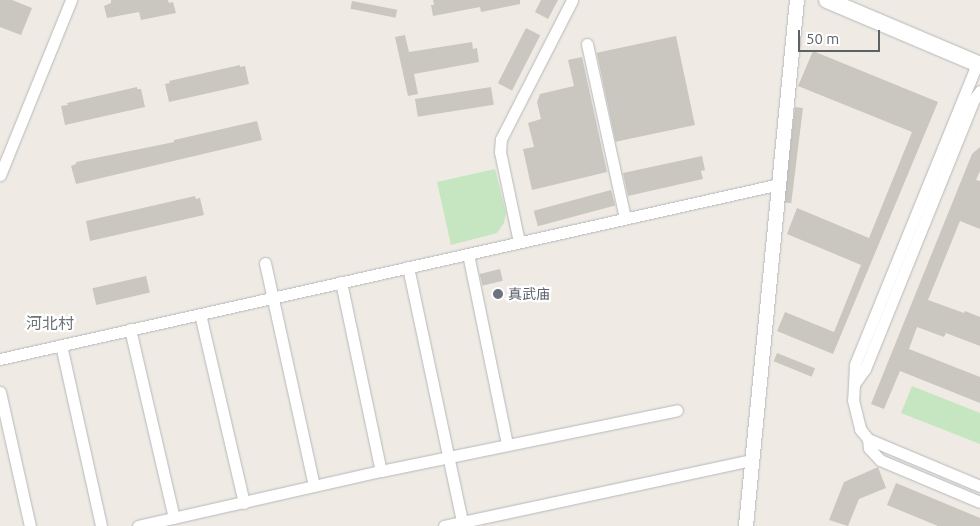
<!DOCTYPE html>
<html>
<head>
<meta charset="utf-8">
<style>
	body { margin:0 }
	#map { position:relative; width:980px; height:526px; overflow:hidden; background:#efebe4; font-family:Ubuntu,"Noto Sans SC",sans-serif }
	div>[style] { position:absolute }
	.green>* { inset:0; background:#c5e6c1 }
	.building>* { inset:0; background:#cac6c0; transform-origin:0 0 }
	.roads { filter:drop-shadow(0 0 1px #b5b8bb) drop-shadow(0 0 1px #b5b8bb) }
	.minor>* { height:11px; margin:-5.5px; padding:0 5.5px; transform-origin:5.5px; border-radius:5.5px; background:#fff }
	.tertiary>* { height:14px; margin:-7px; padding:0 7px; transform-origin:7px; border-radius:7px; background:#fff }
	.secondary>* { height:16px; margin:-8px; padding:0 8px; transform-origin:8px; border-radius:8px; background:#fff }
	.dots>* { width:14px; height:14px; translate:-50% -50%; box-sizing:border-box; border:2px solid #fff; border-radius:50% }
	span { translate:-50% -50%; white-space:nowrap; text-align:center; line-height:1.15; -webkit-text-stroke:4.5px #fff; paint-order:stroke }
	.worship-label { font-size:14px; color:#5b616d }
	.left { translate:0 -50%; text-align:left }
	.quarter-label { font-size:16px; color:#6d7377 }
	.scale { position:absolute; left:798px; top:30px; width:82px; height:22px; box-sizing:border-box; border:2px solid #5c6165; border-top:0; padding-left:6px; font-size:15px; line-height:18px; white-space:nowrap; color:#5c6165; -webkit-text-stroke:4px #fff; paint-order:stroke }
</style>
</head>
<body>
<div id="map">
	<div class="green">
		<div style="clip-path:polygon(495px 169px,506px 213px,504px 223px,497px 233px,451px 245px,437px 182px)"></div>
		<div style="clip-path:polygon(912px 386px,980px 413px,980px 444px,901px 413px)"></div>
	</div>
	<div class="building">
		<div style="clip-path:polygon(0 0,12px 0,32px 8px,21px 35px,0 27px)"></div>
		<div style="clip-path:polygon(111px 0,168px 0,169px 3px,173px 2px,176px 13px,141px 20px,139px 12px,107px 18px,104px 6px,111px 3px)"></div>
		<div style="clip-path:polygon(433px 0,520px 0,520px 4px,481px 12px,480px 7px,433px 16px,431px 5px,434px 5px)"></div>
		<div style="clip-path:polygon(541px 0,558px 0,548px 19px,535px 12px)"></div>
		<div style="left:352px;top:1px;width:46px;height:8px;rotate:11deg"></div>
		<div style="left:526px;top:28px;width:16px;height:62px;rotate:27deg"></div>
		<div style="clip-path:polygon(405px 35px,409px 52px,472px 42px,473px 49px,477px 48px,479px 62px,414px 74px,418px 94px,408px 96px,395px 37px)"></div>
		<div style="left:676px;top:36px;width:91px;height:81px;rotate:78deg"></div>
		<div style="clip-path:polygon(813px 51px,938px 102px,833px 354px,777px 331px,785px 312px,834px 332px,861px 265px,787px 234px,797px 208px,869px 238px,912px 132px,798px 86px)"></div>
		<div style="clip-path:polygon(582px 57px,607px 172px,532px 190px,523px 149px,534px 147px,528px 123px,541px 119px,537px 102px,540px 94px,574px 86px,568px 60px)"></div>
		<div style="clip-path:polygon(240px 65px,240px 67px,245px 66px,249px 84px,169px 102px,165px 84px,170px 83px,169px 81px)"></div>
		<div style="clip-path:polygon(137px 87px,137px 89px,141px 89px,145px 107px,65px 125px,61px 106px,68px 105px,67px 103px)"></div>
		<div style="left:491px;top:87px;width:18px;height:77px;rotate:81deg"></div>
		<div style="left:795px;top:107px;width:8px;height:96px;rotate:7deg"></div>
		<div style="clip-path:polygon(257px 121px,262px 140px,76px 184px,71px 166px,76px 164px,76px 162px,174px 142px,174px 140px)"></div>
		<div style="clip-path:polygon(980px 147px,980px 171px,976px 180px,980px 181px,980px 229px,960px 221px,928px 300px,964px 313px,965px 311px,980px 317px,980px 346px,946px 333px,944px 337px,917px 327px,909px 349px,980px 377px,980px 403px,900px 371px,884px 409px,871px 404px,972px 154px)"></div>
		<div style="clip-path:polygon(702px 156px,705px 170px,701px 171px,703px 179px,628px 196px,623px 173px)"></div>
		<div style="left:611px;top:190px;width:16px;height:80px;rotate:75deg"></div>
		<div style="clip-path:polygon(195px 196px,196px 199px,200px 198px,204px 215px,90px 241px,86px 221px)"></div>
		<div style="left:500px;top:269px;width:12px;height:21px;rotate:76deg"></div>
		<div style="left:146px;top:276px;width:17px;height:55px;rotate:77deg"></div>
		<div style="left:777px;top:353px;width:41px;height:9px;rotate:22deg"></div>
		<div style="clip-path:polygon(878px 467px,886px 488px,859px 499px,848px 526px,829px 520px,844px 482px)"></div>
		<div style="clip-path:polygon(896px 483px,980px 518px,980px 526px,938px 526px,887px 505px)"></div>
	</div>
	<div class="roads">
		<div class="minor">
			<div style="left:587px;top:44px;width:178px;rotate:77.7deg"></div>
			<div style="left:977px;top:64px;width:325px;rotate:112.1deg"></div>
			<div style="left:855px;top:365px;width:35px;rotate:93deg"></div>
			<div style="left:853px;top:400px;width:30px;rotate:76deg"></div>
			<div style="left:860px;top:429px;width:13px;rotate:51deg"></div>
			<div style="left:868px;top:439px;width:121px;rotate:22.8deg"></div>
			<div style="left:0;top:175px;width:189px;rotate:-67.9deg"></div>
			<div style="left:519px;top:242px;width:92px;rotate:-101.9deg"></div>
			<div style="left:500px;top:152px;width:13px;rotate:-86deg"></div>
			<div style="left:501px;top:139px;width:156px;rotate:-62.9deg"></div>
			<div style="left:468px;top:254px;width:194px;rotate:78.4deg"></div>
			<div style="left:265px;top:263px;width:228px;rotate:77.6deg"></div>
			<div style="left:408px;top:267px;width:261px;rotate:78deg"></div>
			<div style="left:341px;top:282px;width:193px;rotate:78.1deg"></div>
			<div style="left:200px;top:314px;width:194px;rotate:76.9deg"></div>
			<div style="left:130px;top:329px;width:194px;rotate:76.9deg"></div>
			<div style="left:61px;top:345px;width:185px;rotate:77.5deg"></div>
			<div style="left:0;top:359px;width:799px;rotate:-12.65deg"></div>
			<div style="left:854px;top:384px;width:19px;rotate:-54deg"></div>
			<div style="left:865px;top:369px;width:291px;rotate:-68deg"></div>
			<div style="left:974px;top:99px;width:10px;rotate:-53deg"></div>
			<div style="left:0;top:392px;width:137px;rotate:77.4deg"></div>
			<div style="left:868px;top:439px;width:9px;rotate:84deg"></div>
			<div style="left:869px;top:448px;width:16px;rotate:47deg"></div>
			<div style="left:880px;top:460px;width:108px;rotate:22.8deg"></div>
			<div style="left:138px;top:526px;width:249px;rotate:-12.8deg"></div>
			<div style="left:381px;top:471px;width:302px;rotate:-11.6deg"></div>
			<div style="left:444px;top:526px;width:315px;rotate:-12.1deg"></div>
		</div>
		<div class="tertiary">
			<div style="left:746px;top:526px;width:528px;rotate:-84.46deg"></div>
		</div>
		<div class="secondary">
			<div style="left:827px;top:0;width:166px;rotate:23deg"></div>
		</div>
	</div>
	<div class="dots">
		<div style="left:498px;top:294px;background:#6b7280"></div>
	</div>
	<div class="worship-label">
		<span class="left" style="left:508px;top:294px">真武庙</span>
	</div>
	<div class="quarter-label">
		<span style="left:50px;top:323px">河北村</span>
	</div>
	<div class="scale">50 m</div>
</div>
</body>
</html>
